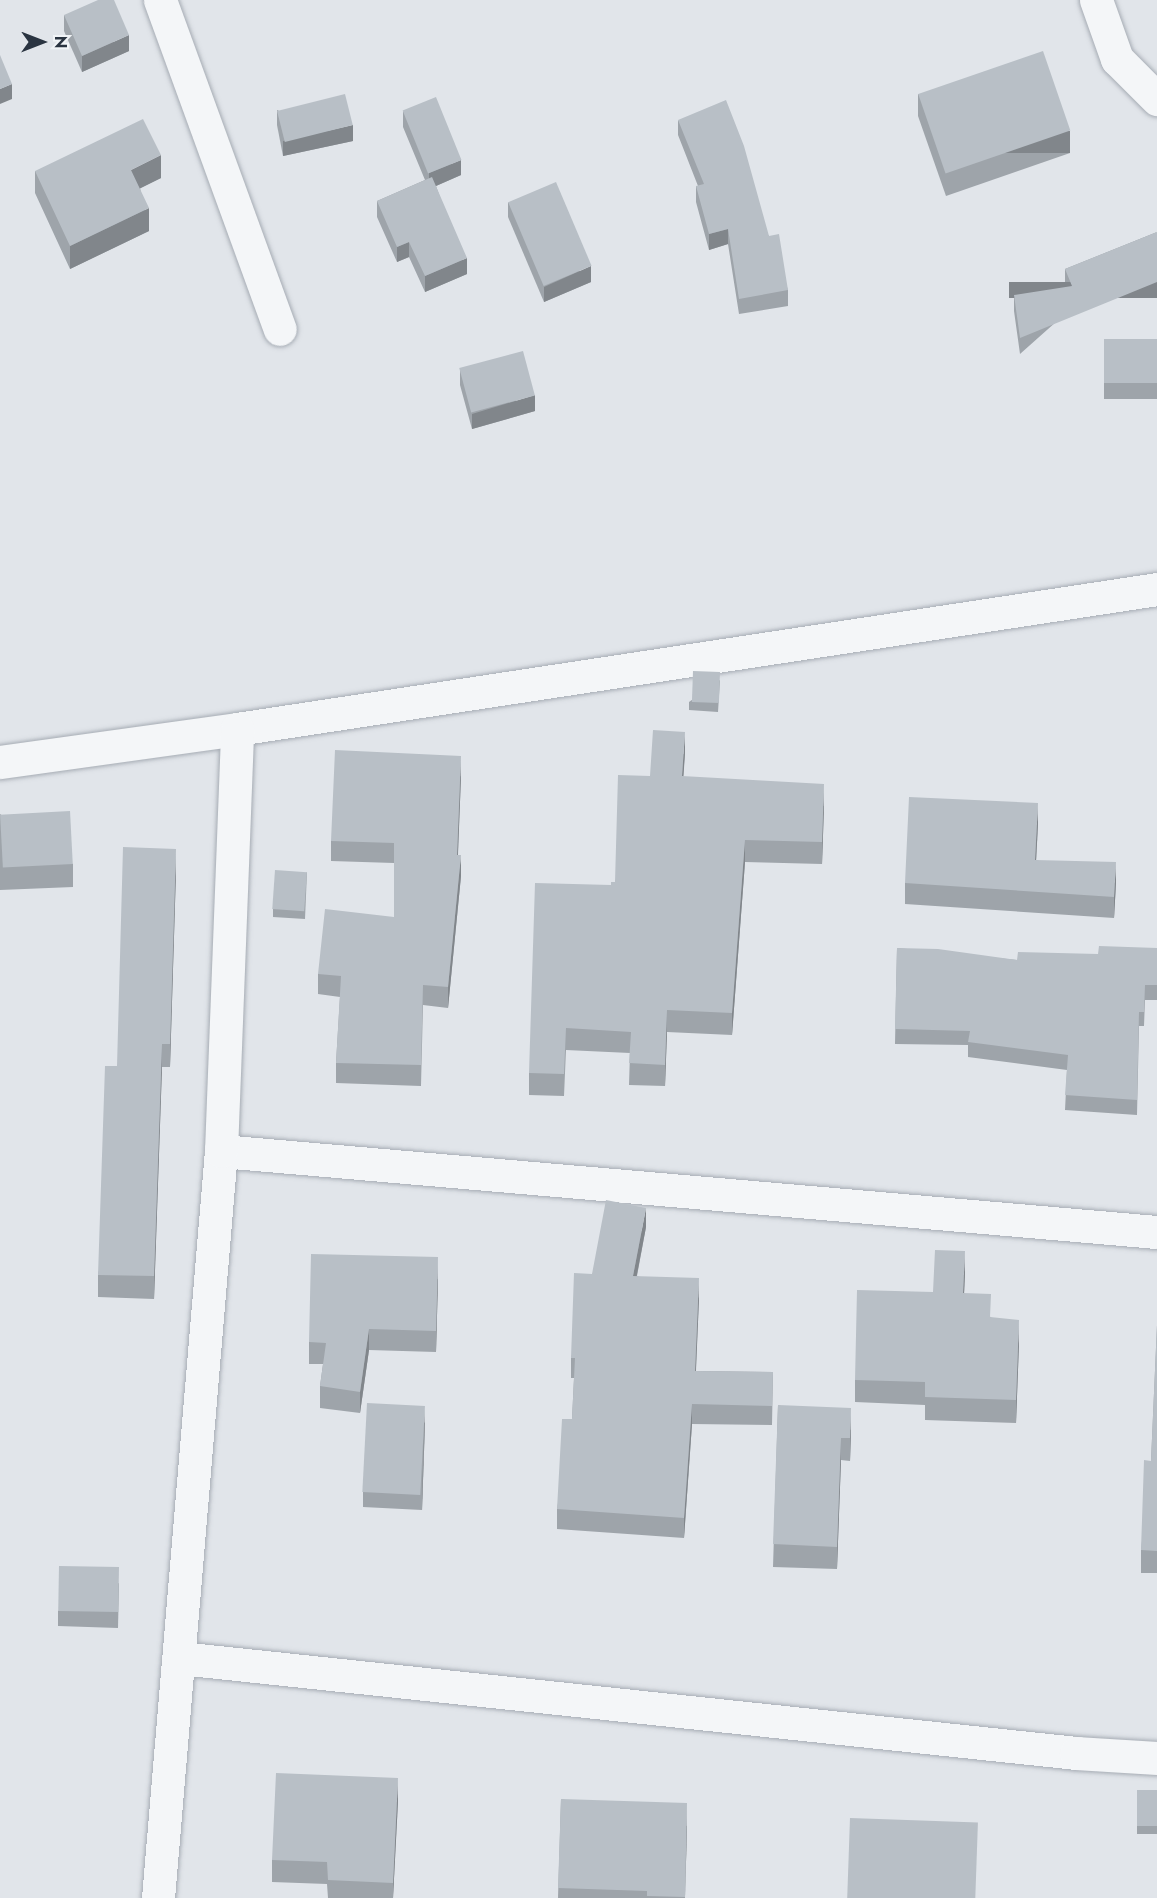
<!DOCTYPE html>
<html>
<head>
<meta charset="utf-8">
<style>
	body { margin:0 }
	#map { position:relative; width:1157px; height:1898px; overflow:hidden; background:#e1e5ea; font-family:Jost,sans-serif }
	div>[style] { position:absolute }
	.roads { filter:drop-shadow(0 0 2px #a6acb4) drop-shadow(0 0 2px #a6acb4) }
	.minor>* { height:33px; margin:-16.5px; padding:0 16.5px; transform-origin:16.5px; border-radius:16.5px; background:#f4f6f8 }
	.wall>* { inset:0; background:#9ea4aa; transform-origin:0 0 }
	.shaded-wall>* { inset:0; background:#81868b; transform-origin:0 0 }
	.building>* { inset:0; background:#b8bfc6; transform-origin:0 0 }
	span { translate:-50% -50%; white-space:nowrap; text-align:center; line-height:1.15; -webkit-text-stroke:6px #f1f4f7; paint-order:stroke }
	.north { position:absolute; left:12px; top:12px; width:60px; height:60px; -webkit-text-stroke:4px #f1f4f7; paint-order:stroke; rotate:90deg; font-size:16px; font-weight:700; line-height:24px; text-align:center; color:#2a3441 }
	.north::after { content:''; display:block; margin:auto; width:21px; height:27px; background:#2a3441; clip-path:polygon(50% 0,100% 100%,50% 72%,0 100%) }
</style>
</head>
<body>
<div id="map">
	<div class="roads">
		<div class="minor">
			<div style="left:160px;top:0;width:350px;rotate:70deg"></div>
			<div style="left:1096px;top:0;width:63px;rotate:70.4deg"></div>
			<div style="left:1117px;top:59px;width:57px;rotate:45deg"></div>
			<div style="left:0;top:762px;width:239px;rotate:-7.9deg"></div>
			<div style="left:237px;top:729px;width:931px;rotate:-8.65deg"></div>
			<div style="left:221px;top:1151px;width:939px;rotate:4.95deg"></div>
			<div style="left:180px;top:1658px;width:901px;rotate:6.05deg"></div>
			<div style="left:1076px;top:1753px;width:81px;rotate:3.5deg"></div>
			<div style="left:158px;top:1898px;width:750px;rotate:-85.18deg"></div>
			<div style="left:221px;top:1151px;width:422px;rotate:-87.8deg"></div>
		</div>
	</div>
	<div class="wall">
		<div style="clip-path:polygon(64px 15px,129px 51px,82px 72px,64px 31px)"></div>
		<div style="clip-path:polygon(918px 94px,1070px 153px,946px 196px,918px 116px)"></div>
		<div style="clip-path:polygon(277px 110px,353px 141px,283px 156px,277px 125px)"></div>
		<div style="clip-path:polygon(403px 111px,461px 175px,436px 186px,467px 274px,425px 292px,409px 257px,397px 262px,377px 217px,377px 201px,425px 180px,403px 127px)"></div>
		<div style="clip-path:polygon(678px 120px,769px 236px,788px 290px,788px 306px,739px 314px,728px 244px,709px 250px,696px 202px,696px 186px,698px 186px,678px 135px)"></div>
		<div style="clip-path:polygon(35px 171px,161px 178px,140px 188px,149px 231px,70px 269px,35px 193px)"></div>
		<div style="clip-path:polygon(508px 202px,591px 282px,544px 302px,508px 217px)"></div>
		<div style="clip-path:polygon(1157px 232px,1020px 354px,1014px 311px,1014px 295px,1066px 287px,1065px 285px,1065px 269px)"></div>
		<div style="left:1157px;top:339px;width:60px;height:53px;rotate:90deg"></div>
		<div style="clip-path:polygon(460px 369px,535px 411px,472px 429px,460px 385px)"></div>
		<div style="clip-path:polygon(720px 680px,718px 712px,689px 710px,689px 702px)"></div>
		<div style="clip-path:polygon(685px 753px,683px 777px,824px 806px,822px 864px,745px 862px,732px 1035px,667px 1032px,665px 1086px,629px 1085px,630px 1053px,566px 1050px,564px 1096px,529px 1095px,529px 1073px,611px 885px,615px 882px,650px 776px)"></div>
		<div style="clip-path:polygon(461px 776px,458px 855px,461px 876px,448px 1008px,423px 1005px,421px 1086px,336px 1083px,336px 1063px,340px 997px,318px 994px,318px 974px,394px 917px,394px 863px,331px 861px,331px 841px)"></div>
		<div style="clip-path:polygon(0 814px,73px 864px,73px 887px,0 890px)"></div>
		<div style="clip-path:polygon(1038px 824px,1036px 860px,1116px 883px,1114px 918px,905px 904px,905px 883px)"></div>
		<div style="clip-path:polygon(176px 871px,170px 1067px,162px 1067px,154px 1299px,98px 1297px,98px 1275px)"></div>
		<div style="clip-path:polygon(307px 872px,305px 919px,273px 917px,273px 909px)"></div>
		<div style="clip-path:polygon(897px 948px,1017px 960px,1098px 954px,1157px 948px,1157px 1000px,1145px 1000px,1144px 1026px,1139px 1026px,1137px 1115px,1065px 1110px,1067px 1070px,968px 1057px,968px 1045px,895px 1044px)"></div>
		<div style="clip-path:polygon(646px 1227px,637px 1276px,699px 1298px,696px 1371px,773px 1372px,772px 1425px,692px 1424px,684px 1538px,557px 1529px,557px 1509px,572px 1419px,574px 1378px,571px 1378px,571px 1358px,592px 1274px)"></div>
		<div style="clip-path:polygon(965px 1274px,964px 1293px,1019px 1343px,1016px 1423px,925px 1420px,925px 1405px,855px 1402px,855px 1380px,933px 1292px)"></div>
		<div style="clip-path:polygon(438px 1279px,436px 1352px,369px 1350px,360px 1413px,320px 1408px,320px 1386px,323px 1364px,309px 1364px,309px 1342px)"></div>
		<div style="clip-path:polygon(1157px 1325px,1157px 1573px,1141px 1573px,1141px 1550px,1151px 1461px)"></div>
		<div style="clip-path:polygon(778px 1405px,851px 1430px,850px 1461px,841px 1460px,837px 1569px,773px 1567px)"></div>
		<div style="clip-path:polygon(425px 1422px,422px 1510px,363px 1507px,363px 1492px)"></div>
		<div style="clip-path:polygon(119px 1583px,118px 1628px,58px 1626px,58px 1611px)"></div>
		<div style="left:1137px;top:1790px;width:20px;height:44px"></div>
		<div style="clip-path:polygon(561px 1799px,687px 1826px,685px 1898px,558px 1898px)"></div>
		<div style="clip-path:polygon(398px 1801px,393px 1898px,328px 1898px,327px 1884px,272px 1882px,272px 1860px)"></div>
	</div>
	<div class="shaded-wall">
		<div style="clip-path:polygon(129px 35px,129px 51px,82px 72px,82px 56px)"></div>
		<div style="clip-path:polygon(12px 84px,12px 99px,0 104px,0 89px)"></div>
		<div style="clip-path:polygon(353px 125px,353px 141px,283px 156px,283px 141px)"></div>
		<div style="left:1070px;top:131px;width:22px;height:131px;rotate:90deg"></div>
		<div style="clip-path:polygon(161px 155px,161px 178px,131px 193px,131px 170px)"></div>
		<div style="clip-path:polygon(461px 160px,461px 175px,429px 189px,429px 173px)"></div>
		<div style="clip-path:polygon(149px 208px,149px 231px,70px 269px,70px 246px)"></div>
		<div style="clip-path:polygon(728px 229px,728px 244px,709px 250px,709px 234px)"></div>
		<div style="clip-path:polygon(409px 242px,409px 257px,397px 262px,397px 247px)"></div>
		<div style="clip-path:polygon(467px 258px,467px 274px,425px 292px,425px 276px)"></div>
		<div style="clip-path:polygon(591px 266px,591px 282px,544px 302px,544px 287px)"></div>
		<div style="left:1157px;top:282px;width:16px;height:148px;rotate:90deg"></div>
		<div style="clip-path:polygon(535px 395px,535px 411px,472px 429px,472px 414px)"></div>
		<div style="clip-path:polygon(685px 732px,685px 753px,682px 798px,682px 776px)"></div>
		<div style="clip-path:polygon(461px 756px,461px 776px,457px 876px,457px 855px)"></div>
		<div style="clip-path:polygon(824px 784px,824px 806px,822px 864px,822px 842px)"></div>
		<div style="clip-path:polygon(1038px 803px,1038px 824px,1035px 882px,1035px 860px)"></div>
		<div style="clip-path:polygon(745px 840px,745px 862px,732px 1035px,732px 1013px)"></div>
		<div style="clip-path:polygon(176px 849px,176px 871px,170px 1067px,170px 1044px)"></div>
		<div style="clip-path:polygon(461px 855px,461px 876px,448px 1008px,448px 987px)"></div>
		<div style="clip-path:polygon(1116px 862px,1116px 883px,1114px 918px,1114px 897px)"></div>
		<div style="clip-path:polygon(667px 1010px,667px 1032px,665px 1086px,665px 1065px)"></div>
		<div style="clip-path:polygon(162px 1044px,162px 1067px,154px 1299px,154px 1276px)"></div>
		<div style="clip-path:polygon(646px 1208px,646px 1227px,633px 1295px,633px 1276px)"></div>
		<div style="clip-path:polygon(965px 1251px,965px 1274px,963px 1316px,963px 1293px)"></div>
		<div style="clip-path:polygon(438px 1257px,438px 1279px,436px 1352px,436px 1331px)"></div>
		<div style="clip-path:polygon(699px 1278px,699px 1298px,695px 1390px,695px 1371px)"></div>
		<div style="clip-path:polygon(1019px 1320px,1019px 1343px,1016px 1423px,1016px 1400px)"></div>
		<div style="clip-path:polygon(369px 1329px,369px 1350px,360px 1413px,360px 1392px)"></div>
		<div style="clip-path:polygon(692px 1404px,692px 1424px,684px 1538px,684px 1518px)"></div>
		<div style="clip-path:polygon(425px 1406px,425px 1422px,422px 1510px,422px 1494px)"></div>
		<div style="clip-path:polygon(851px 1408px,851px 1430px,850px 1461px,850px 1438px)"></div>
		<div style="clip-path:polygon(841px 1438px,841px 1460px,837px 1569px,837px 1547px)"></div>
		<div style="clip-path:polygon(398px 1778px,398px 1801px,393px 1898px,393px 1883px)"></div>
		<div style="clip-path:polygon(687px 1803px,687px 1826px,685px 1898px)"></div>
	</div>
	<div class="building">
		<div style="clip-path:polygon(98px 0,114px 0,129px 35px,82px 56px,64px 15px)"></div>
		<div style="left:1043px;top:51px;width:84px;height:132px;rotate:71deg"></div>
		<div style="clip-path:polygon(0 55px,12px 84px,0 89px)"></div>
		<div style="left:345px;top:94px;width:32px;height:70px;rotate:76deg"></div>
		<div style="left:436px;top:97px;width:68px;height:36px;rotate:68deg"></div>
		<div style="clip-path:polygon(726px 100px,744px 146px,769px 236px,779px 234px,788px 290px,739px 299px,728px 229px,709px 234px,696px 186px,704px 184px,678px 120px)"></div>
		<div style="clip-path:polygon(143px 119px,161px 155px,131px 170px,149px 208px,70px 246px,35px 171px)"></div>
		<div style="clip-path:polygon(432px 177px,467px 258px,425px 276px,409px 242px,397px 247px,377px 201px)"></div>
		<div style="left:556px;top:182px;width:91px;height:52px;rotate:67deg"></div>
		<div style="clip-path:polygon(1157px 232px,1157px 282px,1020px 338px,1014px 295px,1072px 286px,1065px 269px)"></div>
		<div style="left:1157px;top:339px;width:44px;height:53px;rotate:90deg"></div>
		<div style="left:523px;top:351px;width:46px;height:66px;rotate:75deg"></div>
		<div style="left:693px;top:671px;width:27px;height:31px;rotate:2deg"></div>
		<div style="clip-path:polygon(653px 730px,685px 732px,682px 776px,824px 784px,822px 842px,745px 840px,732px 1013px,667px 1010px,665px 1065px,629px 1063px,631px 1032px,566px 1028px,564px 1074px,529px 1073px,535px 883px,611px 885px,611px 882px,615px 882px,618px 775px,650px 776px)"></div>
		<div style="clip-path:polygon(335px 750px,461px 756px,457px 855px,461px 855px,448px 987px,423px 985px,421px 1065px,336px 1063px,341px 976px,318px 974px,325px 909px,394px 917px,394px 843px,331px 841px)"></div>
		<div style="clip-path:polygon(909px 797px,1038px 803px,1035px 860px,1116px 862px,1114px 897px,905px 883px)"></div>
		<div style="left:70px;top:811px;width:53px;height:70px;rotate:87deg"></div>
		<div style="clip-path:polygon(123px 847px,176px 849px,170px 1044px,162px 1044px,154px 1276px,98px 1275px,105px 1066px,117px 1066px)"></div>
		<div style="left:275px;top:870px;width:32px;height:39px;rotate:4deg"></div>
		<div style="clip-path:polygon(1099px 946px,1157px 948px,1157px 985px,1145px 985px,1144px 1012px,1139px 1012px,1137px 1100px,1065px 1095px,1068px 1055px,968px 1042px,970px 1031px,895px 1029px,897px 948px,938px 949px,1017px 960px,1018px 952px,1098px 954px)"></div>
		<div style="clip-path:polygon(606px 1200px,646px 1208px,633px 1276px,699px 1278px,695px 1371px,773px 1372px,772px 1406px,692px 1404px,684px 1518px,557px 1509px,562px 1419px,572px 1419px,575px 1358px,571px 1358px,574px 1273px,592px 1274px)"></div>
		<div style="clip-path:polygon(935px 1250px,965px 1251px,963px 1293px,991px 1294px,990px 1317px,1019px 1320px,1016px 1400px,925px 1397px,925px 1382px,855px 1380px,857px 1290px,933px 1292px)"></div>
		<div style="clip-path:polygon(311px 1254px,438px 1257px,436px 1331px,369px 1329px,360px 1392px,320px 1386px,326px 1343px,309px 1342px)"></div>
		<div style="clip-path:polygon(1157px 1325px,1157px 1551px,1141px 1550px,1144px 1460px,1151px 1461px)"></div>
		<div style="left:367px;top:1403px;width:58px;height:89px;rotate:3deg"></div>
		<div style="clip-path:polygon(778px 1405px,851px 1408px,850px 1438px,841px 1438px,837px 1547px,773px 1544px)"></div>
		<div style="left:59px;top:1566px;width:60px;height:45px;rotate:1deg"></div>
		<div style="clip-path:polygon(276px 1773px,398px 1778px,393px 1883px,328px 1880px,327px 1862px,272px 1860px)"></div>
		<div style="left:1137px;top:1790px;width:20px;height:36px"></div>
		<div style="clip-path:polygon(561px 1799px,687px 1803px,685px 1897px,647px 1896px,647px 1891px,558px 1888px)"></div>
		<div style="left:850px;top:1818px;width:128px;height:80px;rotate:2deg"></div>
	</div>
	<div class="north">N</div>
</div>
</body>
</html>
